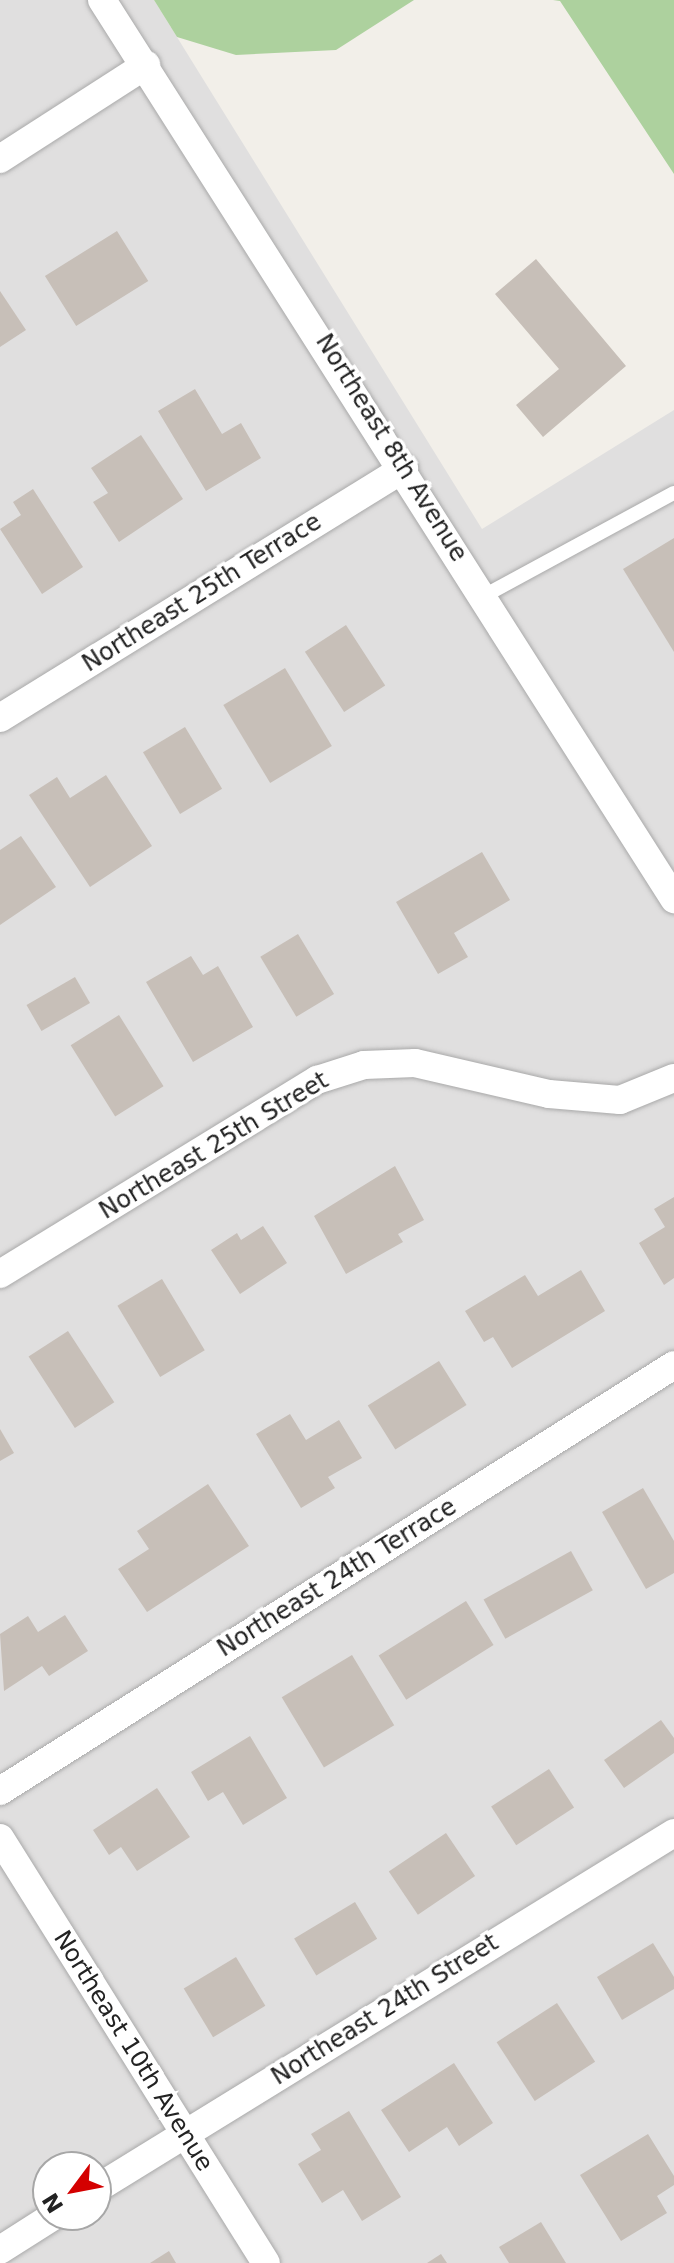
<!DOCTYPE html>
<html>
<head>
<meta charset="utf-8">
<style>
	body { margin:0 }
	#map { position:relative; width:674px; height:2263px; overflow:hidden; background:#f2efe9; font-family:"DejaVu Sans",sans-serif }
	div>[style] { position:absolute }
	.residential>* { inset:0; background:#e0dfdf }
	.forest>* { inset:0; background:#add19e }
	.building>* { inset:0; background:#c7bfb8; transform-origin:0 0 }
	.roads { filter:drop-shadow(0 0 2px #a9a9a9) drop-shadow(0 0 2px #a9a9a9) }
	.service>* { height:14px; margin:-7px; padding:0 7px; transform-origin:7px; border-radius:7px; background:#fff }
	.minor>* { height:28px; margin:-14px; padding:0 14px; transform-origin:14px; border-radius:14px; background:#fff }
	span { translate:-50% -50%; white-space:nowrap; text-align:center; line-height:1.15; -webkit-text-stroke:7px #fff; paint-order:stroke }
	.street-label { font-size:24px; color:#222 }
	.north { position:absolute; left:32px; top:2151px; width:80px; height:80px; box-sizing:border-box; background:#fff; border:2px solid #a7a7a7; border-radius:50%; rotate:238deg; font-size:22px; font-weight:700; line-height:32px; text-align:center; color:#222 }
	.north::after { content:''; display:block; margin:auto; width:28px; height:36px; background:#d40000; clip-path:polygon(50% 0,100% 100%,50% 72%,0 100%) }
</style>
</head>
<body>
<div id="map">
	<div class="residential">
		<div style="clip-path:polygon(evenodd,0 0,154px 0,482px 529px,674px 410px,674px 2263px,0 2263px,0 0,48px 2167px,96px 2167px,96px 2215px,48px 2215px,48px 2167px)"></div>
	</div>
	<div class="forest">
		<div style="clip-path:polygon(154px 0,414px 0,336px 50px,236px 55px,177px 37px)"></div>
		<div style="clip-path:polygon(553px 0,674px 0,674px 174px,560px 1px)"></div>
	</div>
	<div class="building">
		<div style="left:117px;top:231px;width:59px;height:85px;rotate:58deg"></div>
		<div style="clip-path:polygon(536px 259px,626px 366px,543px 437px,516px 405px,559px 369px,495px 294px)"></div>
		<div style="clip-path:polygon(0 291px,26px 330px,0 347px)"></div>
		<div style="clip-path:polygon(195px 389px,222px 434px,241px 423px,261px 458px,206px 491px,158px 411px)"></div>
		<div style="clip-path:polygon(141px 435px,183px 499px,119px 542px,93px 502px,108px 493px,91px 468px)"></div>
		<div style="clip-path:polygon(33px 489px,83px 567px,42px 594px,0 529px,21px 515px,13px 502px)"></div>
		<div style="clip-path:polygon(674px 538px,674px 652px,623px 569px)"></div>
		<div style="left:346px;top:625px;width:72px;height:49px;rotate:57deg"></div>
		<div style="left:285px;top:668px;width:91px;height:72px;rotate:59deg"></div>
		<div style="left:185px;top:727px;width:72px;height:49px;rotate:59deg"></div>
		<div style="clip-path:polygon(106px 775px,152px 846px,90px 887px,29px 795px,57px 777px,70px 798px)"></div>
		<div style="clip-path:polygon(21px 836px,56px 887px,0 925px,0 850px)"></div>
		<div style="clip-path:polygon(482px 852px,510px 900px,454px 933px,468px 957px,438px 974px,396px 902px)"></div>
		<div style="left:298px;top:934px;width:70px;height:44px;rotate:59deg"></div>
		<div style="clip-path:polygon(191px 956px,203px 975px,218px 966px,253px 1027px,193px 1062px,146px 982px)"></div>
		<div style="left:75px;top:977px;width:30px;height:56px;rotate:60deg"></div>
		<div style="left:119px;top:1015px;width:84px;height:57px;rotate:58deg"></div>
		<div style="clip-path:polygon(395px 1166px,424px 1220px,398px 1234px,403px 1242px,346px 1274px,314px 1216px)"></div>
		<div style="clip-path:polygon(674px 1197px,674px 1278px,664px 1285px,639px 1243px,665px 1227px,654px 1209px)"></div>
		<div style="clip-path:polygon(263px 1226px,287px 1263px,240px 1294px,211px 1250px,237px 1233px,241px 1240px)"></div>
		<div style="clip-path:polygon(581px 1270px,605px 1311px,512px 1368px,493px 1337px,484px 1342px,465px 1311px,525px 1275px,538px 1296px)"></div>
		<div style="left:162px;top:1279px;width:83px;height:52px;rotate:59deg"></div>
		<div style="left:68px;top:1331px;width:85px;height:47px;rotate:57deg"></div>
		<div style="left:439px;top:1361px;width:52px;height:84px;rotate:58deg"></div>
		<div style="clip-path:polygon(290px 1414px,306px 1440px,339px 1420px,362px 1458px,328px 1477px,335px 1488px,301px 1508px,256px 1434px)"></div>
		<div style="clip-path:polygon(0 1429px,14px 1453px,0 1461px)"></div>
		<div style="clip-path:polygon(208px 1484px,249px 1546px,147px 1612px,118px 1569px,149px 1549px,137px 1531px)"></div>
		<div style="clip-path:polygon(643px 1488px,674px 1541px,674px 1573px,646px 1589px,602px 1512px)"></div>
		<div style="left:571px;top:1551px;width:45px;height:100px;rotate:61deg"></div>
		<div style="left:466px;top:1601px;width:52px;height:103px;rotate:58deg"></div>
		<div style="clip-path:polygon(65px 1615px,88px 1651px,49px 1676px,42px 1666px,4px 1691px,0 1634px,28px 1616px,38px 1632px)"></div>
		<div style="left:352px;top:1655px;width:82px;height:82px;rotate:59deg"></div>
		<div style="clip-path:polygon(661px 1720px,674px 1738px,674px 1753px,624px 1788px,604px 1760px)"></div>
		<div style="clip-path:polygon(250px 1736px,287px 1798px,243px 1825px,223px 1792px,208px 1801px,191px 1772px)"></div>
		<div style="left:549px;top:1769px;width:46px;height:69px;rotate:57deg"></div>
		<div style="clip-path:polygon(157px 1788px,190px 1837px,137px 1871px,121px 1847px,109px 1855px,93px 1830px)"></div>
		<div style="left:446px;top:1833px;width:52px;height:69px;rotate:56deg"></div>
		<div style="left:355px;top:1902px;width:43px;height:71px;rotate:59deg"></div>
		<div style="clip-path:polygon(653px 1943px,674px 1977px,674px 1989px,622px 2020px,597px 1977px)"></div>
		<div style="left:236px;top:1957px;width:57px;height:61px;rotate:59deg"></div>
		<div style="left:557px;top:2003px;width:70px;height:72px;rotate:57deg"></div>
		<div style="clip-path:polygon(454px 2063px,493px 2123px,459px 2146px,447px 2127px,409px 2152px,381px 2110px)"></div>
		<div style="clip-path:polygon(349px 2111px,401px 2197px,362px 2221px,343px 2190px,322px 2203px,298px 2164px,321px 2150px,311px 2134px)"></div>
		<div style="clip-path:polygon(648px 2134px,674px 2176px,674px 2185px,657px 2196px,667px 2213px,621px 2241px,580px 2175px)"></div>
		<div style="clip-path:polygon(541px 2222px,566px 2263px,509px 2263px,499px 2247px)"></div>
		<div style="clip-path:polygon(169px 2251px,176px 2263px,150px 2263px)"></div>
		<div style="clip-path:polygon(441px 2254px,447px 2263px,427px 2263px)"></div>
	</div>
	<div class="roads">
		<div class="service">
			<div style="left:484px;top:596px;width:216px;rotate:-28.5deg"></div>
		</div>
		<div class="minor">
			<div style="left:102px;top:0;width:1066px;rotate:57.53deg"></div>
			<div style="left:0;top:159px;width:174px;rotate:-32.8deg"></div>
			<div style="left:0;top:718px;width:475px;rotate:-31.7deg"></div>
			<div style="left:0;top:1274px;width:372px;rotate:-31.5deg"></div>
			<div style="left:317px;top:1080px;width:49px;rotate:-17.7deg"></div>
			<div style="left:364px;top:1065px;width:51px;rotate:-2.2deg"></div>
			<div style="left:415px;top:1063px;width:138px;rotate:13deg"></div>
			<div style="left:549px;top:1094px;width:71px;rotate:4.8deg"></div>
			<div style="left:620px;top:1100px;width:58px;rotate:-22.2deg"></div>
			<div style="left:0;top:1791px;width:797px;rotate:-32.29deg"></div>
			<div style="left:0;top:1838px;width:501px;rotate:57.96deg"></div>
			<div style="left:96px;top:2189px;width:679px;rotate:-31.63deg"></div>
			<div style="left:0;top:2250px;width:65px;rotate:-32.5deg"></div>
		</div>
	</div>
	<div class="street-label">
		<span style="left:391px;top:448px;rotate:58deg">Northeast 8th Avenue</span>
		<span style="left:202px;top:593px;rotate:-32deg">Northeast 25th Terrace</span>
		<span style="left:214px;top:1146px;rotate:-31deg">Northeast 25th Street</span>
		<span style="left:337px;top:1578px;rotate:-32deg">Northeast 24th Terrace</span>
		<span style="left:385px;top:2010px;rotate:-32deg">Northeast 24th Street</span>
		<span style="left:133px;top:2051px;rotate:58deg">Northeast 10th Avenue</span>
	</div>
	<div class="north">N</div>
</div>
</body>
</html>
